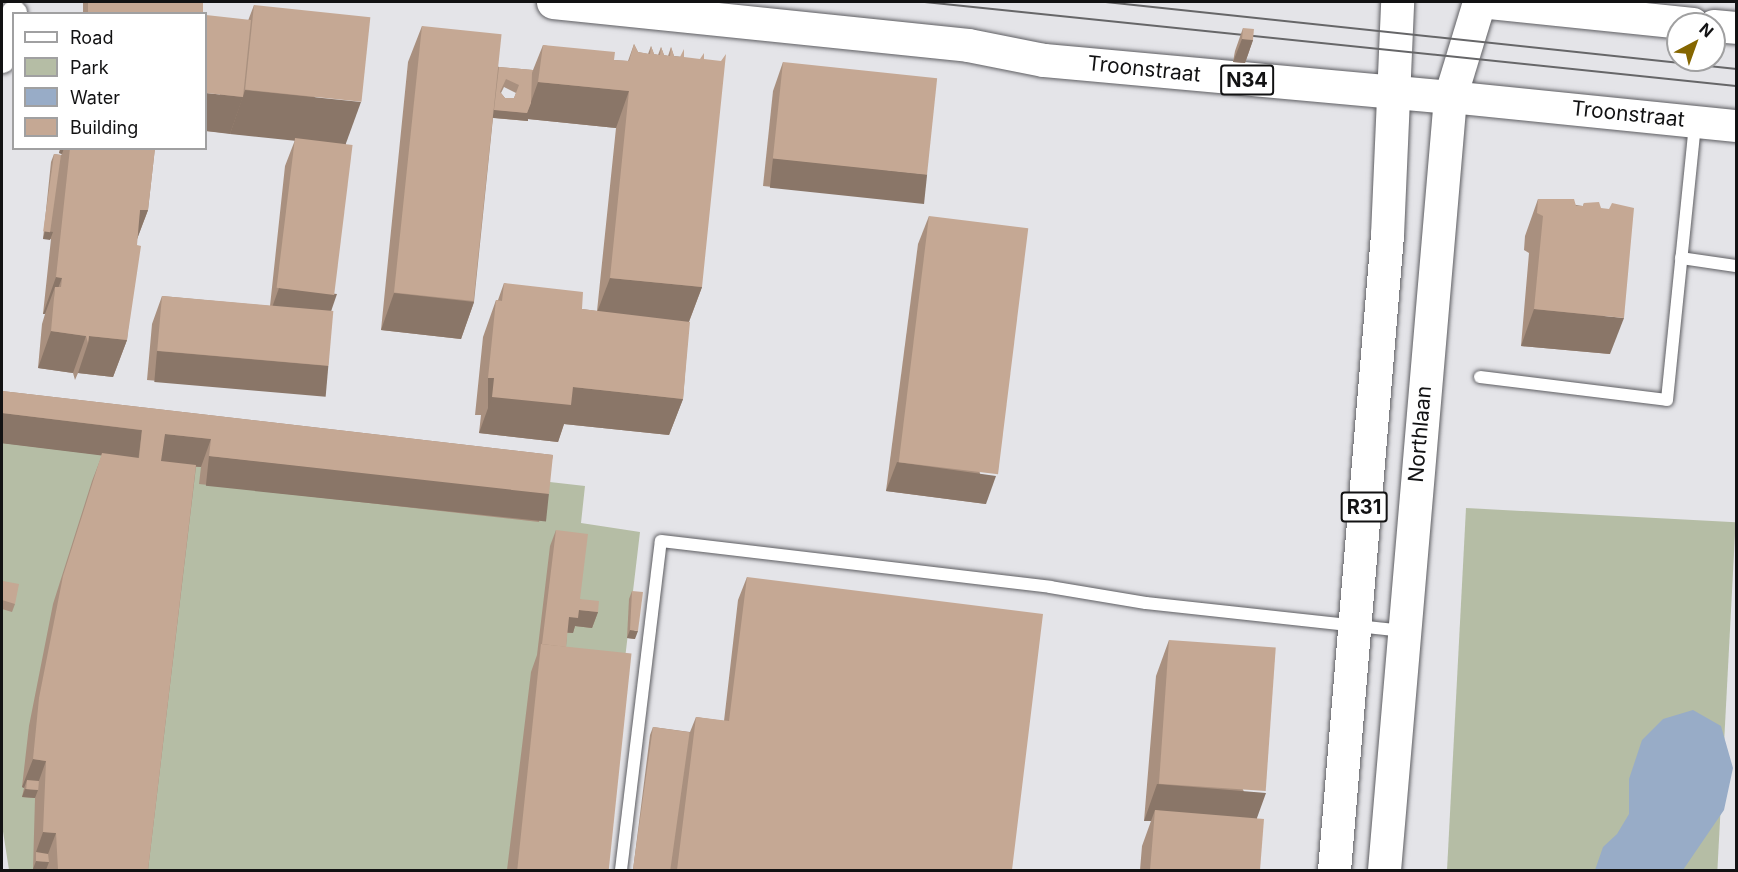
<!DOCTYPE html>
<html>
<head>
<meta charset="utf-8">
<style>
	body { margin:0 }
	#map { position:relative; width:1738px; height:872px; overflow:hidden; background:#e4e4e8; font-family:Inter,sans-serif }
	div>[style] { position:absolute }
	.green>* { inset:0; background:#b5bda5; transform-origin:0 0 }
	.water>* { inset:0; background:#98acc7 }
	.roads { filter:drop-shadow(0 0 2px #5e5e62) drop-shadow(0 0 2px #5e5e62) }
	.service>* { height:12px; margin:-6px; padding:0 6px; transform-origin:6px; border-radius:6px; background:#fff }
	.minor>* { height:26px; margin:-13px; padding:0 13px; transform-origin:13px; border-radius:13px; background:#fff }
	.tertiary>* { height:32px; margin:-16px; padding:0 16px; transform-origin:16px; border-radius:16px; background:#fff }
	.primary>* { height:33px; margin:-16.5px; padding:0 16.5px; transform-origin:16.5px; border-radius:16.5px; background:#fff }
	.tram>* { height:1.5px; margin:-0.75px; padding:0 0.75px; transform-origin:0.75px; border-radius:0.75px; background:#666668 }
	.wall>* { inset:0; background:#a9907f; transform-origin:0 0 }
	.shaded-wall>* { inset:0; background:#8a7668; transform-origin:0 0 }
	.building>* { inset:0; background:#c5a894; transform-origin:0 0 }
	span { translate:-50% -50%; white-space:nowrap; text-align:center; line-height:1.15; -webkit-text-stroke:6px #fff; paint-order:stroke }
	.shield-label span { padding:2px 4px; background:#fff; border:2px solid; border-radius:4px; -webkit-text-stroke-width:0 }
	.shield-label { font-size:20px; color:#121213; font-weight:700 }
	.street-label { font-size:21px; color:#121213 }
	.frame { position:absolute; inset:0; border:3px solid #121213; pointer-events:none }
	.legend { position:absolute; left:12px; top:12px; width:195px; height:138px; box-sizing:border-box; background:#fff; border:2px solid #a0a0a1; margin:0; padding:8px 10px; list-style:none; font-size:18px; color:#121213 }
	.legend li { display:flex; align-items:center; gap:12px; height:30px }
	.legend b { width:30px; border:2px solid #a0a0a1 }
	.north { position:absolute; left:1666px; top:12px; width:60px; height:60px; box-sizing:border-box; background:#fff; border:2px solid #a0a0a1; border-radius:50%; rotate:41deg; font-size:16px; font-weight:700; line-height:24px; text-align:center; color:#121213 }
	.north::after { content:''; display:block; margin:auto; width:21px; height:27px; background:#856600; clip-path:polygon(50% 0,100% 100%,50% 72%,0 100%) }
</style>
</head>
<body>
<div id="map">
	<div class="green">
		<div style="clip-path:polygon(2px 420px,585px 486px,581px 523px,640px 532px,600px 870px,9px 870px,2px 825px)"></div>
		<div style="left:1466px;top:508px;width:270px;height:363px;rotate:3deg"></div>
	</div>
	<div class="water">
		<div style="clip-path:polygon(1693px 710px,1721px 726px,1733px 768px,1724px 810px,1683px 870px,1595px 870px,1603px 847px,1617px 834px,1629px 814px,1629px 779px,1642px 740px,1663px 719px)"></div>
	</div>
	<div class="roads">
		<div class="service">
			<div style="left:1681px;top:258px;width:56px;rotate:8.3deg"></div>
			<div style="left:1480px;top:377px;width:188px;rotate:7deg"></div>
			<div style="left:1667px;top:400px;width:278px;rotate:-84.2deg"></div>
			<div style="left:621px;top:870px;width:331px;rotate:-83.1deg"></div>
			<div style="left:661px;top:541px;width:392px;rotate:6.7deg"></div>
			<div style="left:1050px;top:587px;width:97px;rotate:9.5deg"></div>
			<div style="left:1146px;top:603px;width:259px;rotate:6.2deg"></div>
		</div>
		<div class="minor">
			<div style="left:2px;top:60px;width:48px;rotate:-75.4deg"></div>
		</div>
		<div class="tertiary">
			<div style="left:1480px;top:2px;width:214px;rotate:5.9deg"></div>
			<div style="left:1714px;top:26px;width:22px;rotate:5deg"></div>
			<div style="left:1450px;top:97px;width:287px;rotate:5.8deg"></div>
		</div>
		<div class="primary">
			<div style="left:553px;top:2px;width:417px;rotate:5.9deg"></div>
			<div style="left:968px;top:45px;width:77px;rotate:11.2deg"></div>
			<div style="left:1044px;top:60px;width:408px;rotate:5.2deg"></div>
			<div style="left:1334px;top:870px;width:637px;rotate:-85.23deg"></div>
			<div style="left:1387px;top:235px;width:233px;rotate:-87.5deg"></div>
			<div style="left:1384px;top:870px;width:776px;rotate:-85.12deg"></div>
			<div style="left:1450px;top:97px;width:99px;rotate:-73deg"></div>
		</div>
	</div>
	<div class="tram">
		<div style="left:925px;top:2px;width:815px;rotate:5.91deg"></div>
		<div style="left:1106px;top:2px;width:634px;rotate:6.07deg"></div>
	</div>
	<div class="wall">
		<div style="left:83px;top:2px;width:120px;height:13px"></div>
		<div style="clip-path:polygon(254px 5px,346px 144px,331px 312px,328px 367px,318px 395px,147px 380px,152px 324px,162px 296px,270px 306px,285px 166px,295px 140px,206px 131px)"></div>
		<div style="clip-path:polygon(evenodd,422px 26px,499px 67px,533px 70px,543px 45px,614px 60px,628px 61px,634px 44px,638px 52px,648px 54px,651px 46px,654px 54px,658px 55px,661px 47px,664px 55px,668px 56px,671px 47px,674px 56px,684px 57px,702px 287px,689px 322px,683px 399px,669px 435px,564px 424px,558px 442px,479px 433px,481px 415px,475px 415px,483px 337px,496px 300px,498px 300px,504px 283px,582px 309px,597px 311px,616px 128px,528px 119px,528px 121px,493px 118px,474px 302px,461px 339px,381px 330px,408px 62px,422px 26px,504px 87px,516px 93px,514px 98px,505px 98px,501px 93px,504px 87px)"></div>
		<div style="clip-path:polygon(1243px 28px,1253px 40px,1245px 63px,1233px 62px,1235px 51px)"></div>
		<div style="clip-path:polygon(783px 62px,917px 202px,763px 186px,773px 91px)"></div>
		<div style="clip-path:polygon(60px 148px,155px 148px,148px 210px,137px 239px,127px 340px,113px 377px,78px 373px,75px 380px,73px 373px,38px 368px,42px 324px,45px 314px,43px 314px,51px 239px,43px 239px,51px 162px,54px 154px,61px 155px,62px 154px,59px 153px)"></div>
		<div style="clip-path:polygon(1538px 199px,1583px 206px,1584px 203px,1610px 354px,1521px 346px,1529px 253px,1524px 250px,1525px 236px)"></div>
		<div style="clip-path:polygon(929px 216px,986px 504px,886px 491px,918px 244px)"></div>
		<div style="clip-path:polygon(2px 391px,553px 455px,539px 522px,199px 484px,201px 467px,196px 467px,148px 870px,46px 870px,46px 869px,33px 869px,35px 798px,22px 797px,24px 788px,22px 787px,29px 726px,53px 604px,92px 481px,102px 455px,2px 443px)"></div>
		<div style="clip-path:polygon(556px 530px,580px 599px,598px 612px,592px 628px,575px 626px,573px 633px,567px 633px,566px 647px,606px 870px,507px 870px,531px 672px,537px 655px,550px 546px)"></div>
		<div style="clip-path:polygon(747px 577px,1012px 870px,633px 870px,650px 735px,653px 727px,690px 732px,696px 717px,724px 721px,738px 600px)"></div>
		<div style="clip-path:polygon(3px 581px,15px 604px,12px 612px,2px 609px,2px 586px)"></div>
		<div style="clip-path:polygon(632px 591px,635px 639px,627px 638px,629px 599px)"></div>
		<div style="clip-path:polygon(1169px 640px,1257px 818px,1260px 870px,1140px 870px,1142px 846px,1151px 821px,1144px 821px,1156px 676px)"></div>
	</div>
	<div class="shaded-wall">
		<div style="clip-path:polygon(1242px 39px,1253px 40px,1245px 63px,1233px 62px)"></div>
		<div style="clip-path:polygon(538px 82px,629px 91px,616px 128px,528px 119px,528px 121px,484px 117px,487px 109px,527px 113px)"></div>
		<div style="clip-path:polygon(245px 90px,361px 102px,345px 146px,230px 134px)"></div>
		<div style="clip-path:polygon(206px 93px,243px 97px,230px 134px,206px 131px)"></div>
		<div style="clip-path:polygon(61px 148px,64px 148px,62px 154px,59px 153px)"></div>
		<div style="left:773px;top:158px;width:155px;height:30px;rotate:6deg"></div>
		<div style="clip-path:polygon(140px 210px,148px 210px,134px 247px)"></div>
		<div style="clip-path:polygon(45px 231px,53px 232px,50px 240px,43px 239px)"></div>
		<div style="clip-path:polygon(56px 277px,62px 278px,54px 299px,55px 287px,45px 314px,43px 314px)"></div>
		<div style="clip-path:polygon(610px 278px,702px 287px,688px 324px,596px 315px)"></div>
		<div style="clip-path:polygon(279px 288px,337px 294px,327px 323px,269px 316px)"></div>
		<div style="clip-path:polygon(394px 293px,474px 302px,461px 339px,381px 330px)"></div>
		<div style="clip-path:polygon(1534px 309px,1624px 318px,1610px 354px,1521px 346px)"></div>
		<div style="clip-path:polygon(51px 331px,86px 336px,73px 373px,38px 368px)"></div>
		<div style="clip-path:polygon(89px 336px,127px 340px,113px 377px,78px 373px,88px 343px)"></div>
		<div style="left:157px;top:351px;width:172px;height:31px;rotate:5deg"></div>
		<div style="left:488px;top:378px;width:6px;height:39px"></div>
		<div style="clip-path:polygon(573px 387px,683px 399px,669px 435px,564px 424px,558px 442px,479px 433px,492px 397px)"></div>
		<div style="left:2px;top:413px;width:141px;height:30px;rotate:7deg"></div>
		<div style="clip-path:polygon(165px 434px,211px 439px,201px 467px,154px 462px)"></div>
		<div style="left:209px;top:456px;width:342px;height:30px;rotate:6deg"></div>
		<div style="clip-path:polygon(897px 462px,996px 476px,986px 504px,886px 491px)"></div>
		<div style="clip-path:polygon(579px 610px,598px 612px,592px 628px,575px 626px,573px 633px,563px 632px,569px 617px)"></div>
		<div style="clip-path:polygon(630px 630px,638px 631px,635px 639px,627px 638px)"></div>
		<div style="clip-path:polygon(33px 759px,46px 761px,36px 789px,27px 780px,24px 788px,22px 787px)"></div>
		<div style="clip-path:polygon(1157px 784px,1266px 793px,1253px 829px,1155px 810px,1151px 821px,1144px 821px)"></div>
		<div style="clip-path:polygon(25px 789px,38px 790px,35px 798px,22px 797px)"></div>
		<div style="clip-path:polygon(43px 832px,56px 833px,45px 862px,36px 852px)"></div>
		<div style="clip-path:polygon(36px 861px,49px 862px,46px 870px,33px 869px)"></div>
	</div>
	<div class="building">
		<div style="left:88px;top:2px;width:115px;height:12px"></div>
		<div style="left:254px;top:5px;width:117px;height:85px;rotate:6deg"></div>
		<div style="clip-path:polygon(206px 15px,251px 20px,243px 97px,206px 93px)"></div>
		<div style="left:422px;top:26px;width:80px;height:268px;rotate:6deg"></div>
		<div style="left:1243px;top:28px;width:11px;height:11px;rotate:5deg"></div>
		<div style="clip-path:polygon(634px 44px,638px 52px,650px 54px,651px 46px,654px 54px,660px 55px,661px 47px,664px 55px,670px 56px,671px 47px,674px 56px,680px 57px,684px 49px,684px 57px,700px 59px,704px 53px,704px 59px,721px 61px,726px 54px,702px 287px,610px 278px,629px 91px,538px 82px,543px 45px,615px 52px,614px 60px,629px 61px)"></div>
		<div style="left:783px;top:62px;width:155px;height:97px;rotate:6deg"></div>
		<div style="clip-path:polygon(evenodd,499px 67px,533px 70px,532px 73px,531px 103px,527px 113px,494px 110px,499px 67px,506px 79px,519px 85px,514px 98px,505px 98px,500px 92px,506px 79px)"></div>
		<div style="left:295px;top:138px;width:58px;height:151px;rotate:7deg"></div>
		<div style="clip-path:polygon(70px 148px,155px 148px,148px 210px,140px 210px,137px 245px,141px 246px,127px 340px,89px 336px,88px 343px,86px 336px,51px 331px,55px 287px,61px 287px,62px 278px,56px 277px)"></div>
		<div style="left:54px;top:154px;width:7px;height:78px;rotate:8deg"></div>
		<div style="clip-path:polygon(1538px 199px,1574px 199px,1576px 206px,1583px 206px,1584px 203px,1599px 202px,1601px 208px,1609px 209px,1612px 203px,1634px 208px,1624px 318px,1534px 309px,1543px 216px,1537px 213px)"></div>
		<div style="left:929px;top:216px;width:100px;height:248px;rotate:7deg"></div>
		<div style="clip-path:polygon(504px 283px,583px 292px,582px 309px,690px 322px,683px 399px,573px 387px,571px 405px,492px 397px,494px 378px,488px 378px,496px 300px,502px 301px)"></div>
		<div style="left:162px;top:296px;width:172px;height:55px;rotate:5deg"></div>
		<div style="clip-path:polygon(2px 391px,553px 455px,549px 494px,209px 456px,211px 439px,165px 434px,161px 461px,196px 465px,148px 870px,58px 870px,56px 833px,43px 832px,46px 761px,33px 759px,39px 698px,63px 576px,102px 453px,139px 458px,142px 430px,2px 413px)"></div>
		<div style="clip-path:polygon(556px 530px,588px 534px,580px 599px,599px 601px,598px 612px,579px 610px,578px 618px,569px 617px,566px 647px,542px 644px)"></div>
		<div style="clip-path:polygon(747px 577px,1043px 614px,1012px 870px,677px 870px,696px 717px,729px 721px)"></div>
		<div style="clip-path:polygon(3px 581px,19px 584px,15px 604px,2px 600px,2px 590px)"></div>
		<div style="clip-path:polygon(632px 591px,643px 592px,638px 631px,630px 630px)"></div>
		<div style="left:1169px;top:640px;width:107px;height:144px;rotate:4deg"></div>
		<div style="left:541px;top:644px;width:91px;height:228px;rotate:6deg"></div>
		<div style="left:653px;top:727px;width:37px;height:144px;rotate:8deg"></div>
		<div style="left:27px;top:780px;width:12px;height:9px;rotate:5deg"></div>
		<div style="clip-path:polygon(1155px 810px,1264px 819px,1260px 870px,1150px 870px)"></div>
		<div style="clip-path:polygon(36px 852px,48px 854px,49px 862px,36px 861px)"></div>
	</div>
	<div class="shield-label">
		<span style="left:1247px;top:80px">N34</span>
		<span style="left:1364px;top:507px">R31</span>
	</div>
	<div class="street-label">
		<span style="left:1144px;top:69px;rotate:6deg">Troonstraat</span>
		<span style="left:1628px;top:114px;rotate:6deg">Troonstraat</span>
		<span style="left:1420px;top:434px;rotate:-85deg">Northlaan</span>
	</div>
	<div class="frame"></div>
	<ul class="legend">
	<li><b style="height:8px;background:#fff"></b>Road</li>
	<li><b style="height:16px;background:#b5bda5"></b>Park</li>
	<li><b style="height:16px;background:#98acc7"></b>Water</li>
	<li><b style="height:16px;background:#c5a894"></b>Building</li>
	</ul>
	<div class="north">N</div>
</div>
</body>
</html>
